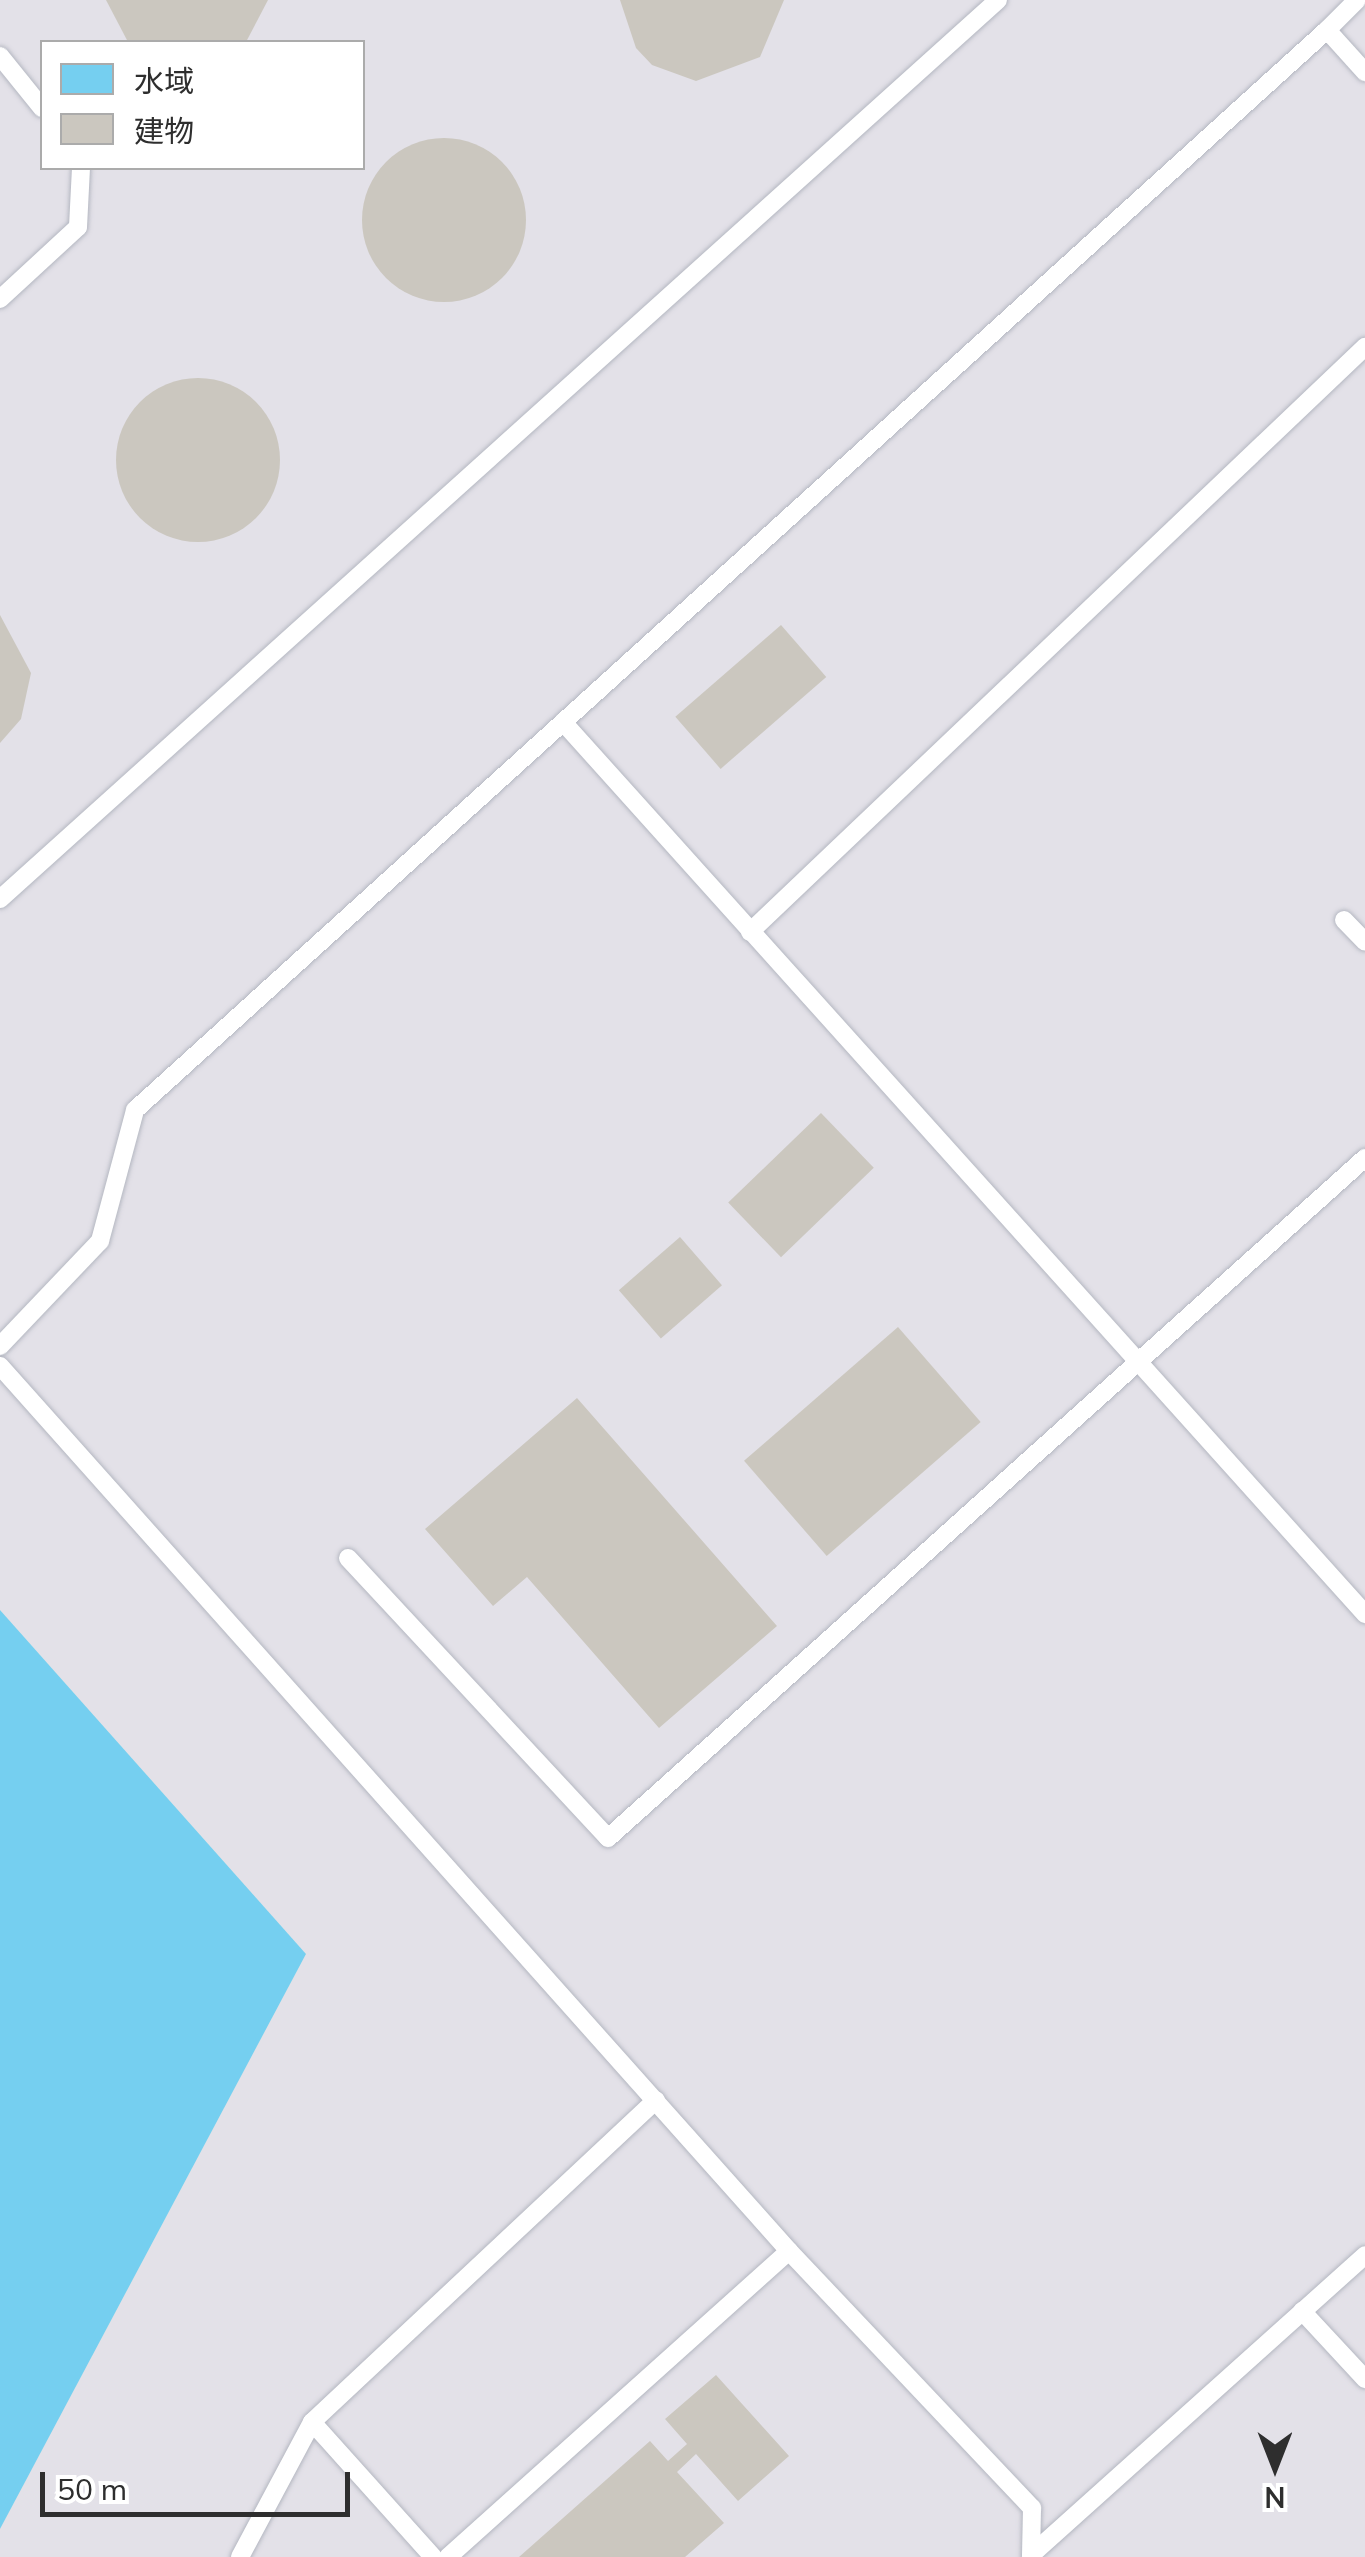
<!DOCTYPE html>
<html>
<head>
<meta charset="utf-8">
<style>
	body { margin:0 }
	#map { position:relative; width:1365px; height:2557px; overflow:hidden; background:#efe9e1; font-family:Mulish,"Noto Sans JP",sans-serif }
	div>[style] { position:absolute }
	.industrial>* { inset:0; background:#e3e1e8 }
	.water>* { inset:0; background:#75cff0 }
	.building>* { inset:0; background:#cbc7bf; transform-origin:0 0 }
	.round { border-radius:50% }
	.roads { filter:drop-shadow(0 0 2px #b4b7c1) drop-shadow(0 0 2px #b4b7c1) }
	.lane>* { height:18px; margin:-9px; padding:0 9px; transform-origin:9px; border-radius:9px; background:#fff }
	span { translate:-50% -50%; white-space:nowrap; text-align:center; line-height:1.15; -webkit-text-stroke:8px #fff; paint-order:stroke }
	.legend { position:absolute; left:40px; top:40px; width:325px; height:130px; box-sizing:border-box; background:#fff; border:2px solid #ababab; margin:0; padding:12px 18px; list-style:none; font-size:30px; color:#2e2e2e }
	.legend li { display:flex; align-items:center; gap:20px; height:50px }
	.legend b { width:50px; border:2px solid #ababab }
	.north { position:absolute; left:1225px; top:2417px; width:100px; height:100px; -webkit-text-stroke:8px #fff; paint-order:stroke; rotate:180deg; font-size:28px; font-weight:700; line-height:40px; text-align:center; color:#2e2e2e }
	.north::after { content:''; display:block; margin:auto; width:35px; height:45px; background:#2e2e2e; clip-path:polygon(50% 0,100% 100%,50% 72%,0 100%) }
	.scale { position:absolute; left:40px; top:2472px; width:310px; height:45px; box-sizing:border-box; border:5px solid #2e2e2e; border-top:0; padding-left:12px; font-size:30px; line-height:35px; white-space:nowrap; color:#2e2e2e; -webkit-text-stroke:8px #fff; paint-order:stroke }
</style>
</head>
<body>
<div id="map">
	<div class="industrial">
		<div style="clip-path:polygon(evenodd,0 0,1365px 0,1365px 2557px,0 2557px,0 2529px,306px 1954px,0 1610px,0 0,42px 42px,362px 42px,362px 168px,42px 168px,42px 42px)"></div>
	</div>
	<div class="water">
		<div style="clip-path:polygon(0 1610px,306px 1954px,0 2529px)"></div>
	</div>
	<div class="building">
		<div style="clip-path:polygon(106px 0,268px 0,246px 42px,128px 42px)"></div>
		<div style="clip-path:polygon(620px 0,784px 0,760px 57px,696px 81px,652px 65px,636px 48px)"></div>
		<div class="round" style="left:362px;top:138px;width:164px;height:164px"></div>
		<div class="round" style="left:116px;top:378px;width:164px;height:164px"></div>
		<div style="clip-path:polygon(0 615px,31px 673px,21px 719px,0 743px)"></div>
		<div style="left:781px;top:625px;width:69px;height:140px;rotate:49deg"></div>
		<div style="left:821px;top:1113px;width:76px;height:129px;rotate:46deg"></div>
		<div style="left:680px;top:1237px;width:64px;height:81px;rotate:49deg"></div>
		<div style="left:898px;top:1327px;width:126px;height:204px;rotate:49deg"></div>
		<div style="clip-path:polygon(577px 1398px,777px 1626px,659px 1728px,527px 1577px,493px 1606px,425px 1529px)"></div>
		<div style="clip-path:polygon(716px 2375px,789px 2456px,738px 2501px,696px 2454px,677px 2472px,724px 2523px,685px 2557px,519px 2557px,650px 2441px,668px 2461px,687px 2444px,665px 2419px)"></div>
	</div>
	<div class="roads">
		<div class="lane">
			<div style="left:1327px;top:30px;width:42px;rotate:-45deg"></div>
			<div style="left:0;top:56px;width:67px;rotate:51.1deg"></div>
			<div style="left:0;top:299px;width:106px;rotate:-42.7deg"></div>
			<div style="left:78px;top:227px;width:59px;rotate:-87.1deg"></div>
			<div style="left:563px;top:722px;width:1200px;rotate:48.04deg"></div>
			<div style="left:0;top:899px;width:1343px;rotate:-42.01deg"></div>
			<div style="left:1344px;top:920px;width:30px;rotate:46deg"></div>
			<div style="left:750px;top:932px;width:849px;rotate:-43.57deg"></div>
			<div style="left:0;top:1346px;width:145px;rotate:-46.4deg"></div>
			<div style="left:100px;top:1241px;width:136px;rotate:-75deg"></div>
			<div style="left:135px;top:1110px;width:1608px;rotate:-42.18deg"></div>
			<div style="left:1327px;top:30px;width:57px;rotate:47.9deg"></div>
			<div style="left:0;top:1366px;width:1186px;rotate:48.28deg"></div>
			<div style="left:789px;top:2251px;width:354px;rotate:46.6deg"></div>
			<div style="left:1032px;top:2508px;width:49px;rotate:91.2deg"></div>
			<div style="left:348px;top:1558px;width:382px;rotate:47.1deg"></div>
			<div style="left:608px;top:1838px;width:1018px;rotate:-41.93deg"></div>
			<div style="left:1302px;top:2311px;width:93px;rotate:47.2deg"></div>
			<div style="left:312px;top:2422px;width:181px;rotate:48.1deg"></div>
			<div style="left:1031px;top:2555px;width:449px;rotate:-41.9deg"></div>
			<div style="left:240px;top:2557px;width:153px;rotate:-61.9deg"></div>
			<div style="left:312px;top:2422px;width:471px;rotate:-43.1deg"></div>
			<div style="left:448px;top:2557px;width:458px;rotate:-41.9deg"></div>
		</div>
	</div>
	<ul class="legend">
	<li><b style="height:28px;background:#75cff0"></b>水域</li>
	<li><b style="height:28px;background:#cbc7bf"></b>建物</li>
	</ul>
	<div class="north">N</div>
	<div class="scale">50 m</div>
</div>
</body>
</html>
